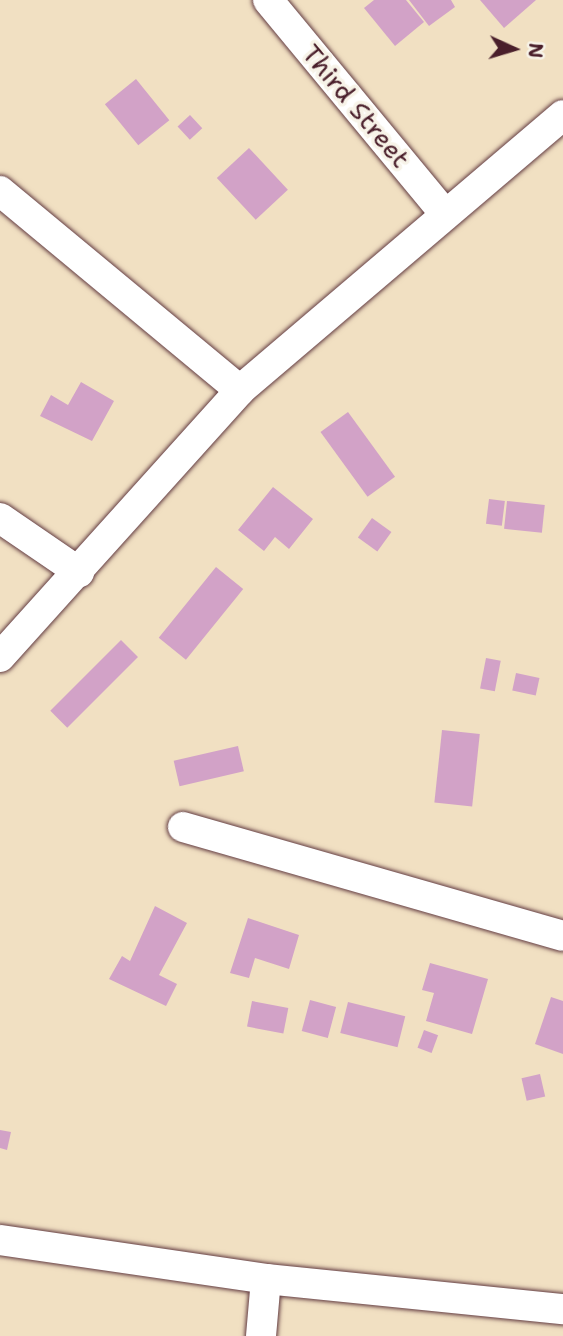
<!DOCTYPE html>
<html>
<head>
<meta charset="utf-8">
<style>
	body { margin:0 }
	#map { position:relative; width:563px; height:1336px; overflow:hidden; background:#f1e0c2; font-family:"Shantell Sans",sans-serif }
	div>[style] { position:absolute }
	.building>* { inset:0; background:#d2a2c7; transform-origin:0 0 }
	.roads { filter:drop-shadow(0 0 2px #633c42) drop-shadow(0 0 2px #633c42) }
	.minor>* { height:30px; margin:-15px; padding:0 15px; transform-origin:15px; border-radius:15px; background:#fff }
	span { translate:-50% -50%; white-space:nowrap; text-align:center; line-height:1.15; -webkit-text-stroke:7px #f7f3e8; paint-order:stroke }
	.street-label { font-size:26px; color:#4a1f2b }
	.north { position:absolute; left:479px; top:14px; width:70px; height:70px; -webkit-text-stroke:5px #f7f3e8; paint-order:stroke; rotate:94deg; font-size:19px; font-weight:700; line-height:28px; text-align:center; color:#4a1f2b }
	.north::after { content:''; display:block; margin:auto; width:24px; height:32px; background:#4a1f2b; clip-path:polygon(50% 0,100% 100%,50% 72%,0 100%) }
</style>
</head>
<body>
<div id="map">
	<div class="building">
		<div style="clip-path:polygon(374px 0,406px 0,424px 22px,395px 46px,364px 8px)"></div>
		<div style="clip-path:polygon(409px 0,451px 0,455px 7px,429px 26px)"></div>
		<div style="clip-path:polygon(480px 0,536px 0,504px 28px)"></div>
		<div style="left:136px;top:79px;width:53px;height:40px;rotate:51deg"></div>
		<div style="left:190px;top:115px;width:18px;height:17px;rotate:47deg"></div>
		<div style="left:249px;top:148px;width:57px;height:44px;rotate:47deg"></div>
		<div style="clip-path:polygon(81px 382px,114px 401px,92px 441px,40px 416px,51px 395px,68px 405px)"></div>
		<div style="left:348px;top:412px;width:80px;height:34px;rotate:54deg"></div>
		<div style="clip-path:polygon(273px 487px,313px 519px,289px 549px,275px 537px,264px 551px,238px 530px)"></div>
		<div style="left:489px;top:499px;width:16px;height:25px;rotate:7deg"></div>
		<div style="left:507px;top:501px;width:38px;height:28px;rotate:6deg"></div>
		<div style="left:372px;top:518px;width:24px;height:24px;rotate:36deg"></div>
		<div style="left:216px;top:567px;width:35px;height:91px;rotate:39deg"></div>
		<div style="left:121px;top:640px;width:24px;height:100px;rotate:45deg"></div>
		<div style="left:486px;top:658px;width:15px;height:31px;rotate:11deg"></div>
		<div style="left:516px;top:673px;width:24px;height:18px;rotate:12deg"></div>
		<div style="left:442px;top:730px;width:38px;height:73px;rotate:6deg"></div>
		<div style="left:238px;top:746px;width:26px;height:66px;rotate:77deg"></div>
		<div style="clip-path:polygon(155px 906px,187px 923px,159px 975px,177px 984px,166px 1006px,109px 979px,122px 956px,130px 961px)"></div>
		<div style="clip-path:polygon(248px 918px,299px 935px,289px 969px,255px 958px,249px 978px,230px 973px)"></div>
		<div style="clip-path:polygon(430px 963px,488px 979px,472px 1034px,426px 1021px,434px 993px,422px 990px)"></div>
		<div style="clip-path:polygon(551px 997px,563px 1001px,563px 1054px,535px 1044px)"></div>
		<div style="left:310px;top:1000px;width:27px;height:32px;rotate:15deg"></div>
		<div style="left:252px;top:1001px;width:37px;height:26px;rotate:11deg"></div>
		<div style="left:348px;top:1002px;width:59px;height:32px;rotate:14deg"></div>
		<div style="left:424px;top:1030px;width:15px;height:19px;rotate:20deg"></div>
		<div style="left:540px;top:1074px;width:23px;height:19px;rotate:77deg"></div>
		<div style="clip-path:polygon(0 1130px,11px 1132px,7px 1150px,0 1148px)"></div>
	</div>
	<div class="roads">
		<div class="minor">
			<div style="left:268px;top:0;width:276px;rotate:50.4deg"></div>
			<div style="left:0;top:191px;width:312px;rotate:39.7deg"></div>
			<div style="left:0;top:518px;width:96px;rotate:34.4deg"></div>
			<div style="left:0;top:657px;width:359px;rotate:-48deg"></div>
			<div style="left:240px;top:390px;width:424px;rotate:-40.4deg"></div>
			<div style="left:183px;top:827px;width:395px;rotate:16deg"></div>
			<div style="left:0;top:1240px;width:269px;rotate:8.3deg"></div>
			<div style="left:266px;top:1279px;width:299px;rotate:5.8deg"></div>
			<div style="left:261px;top:1336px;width:57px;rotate:-85deg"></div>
		</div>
	</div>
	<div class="street-label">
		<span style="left:356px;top:106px;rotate:50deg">Third Street</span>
	</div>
	<div class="north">N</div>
</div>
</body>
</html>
